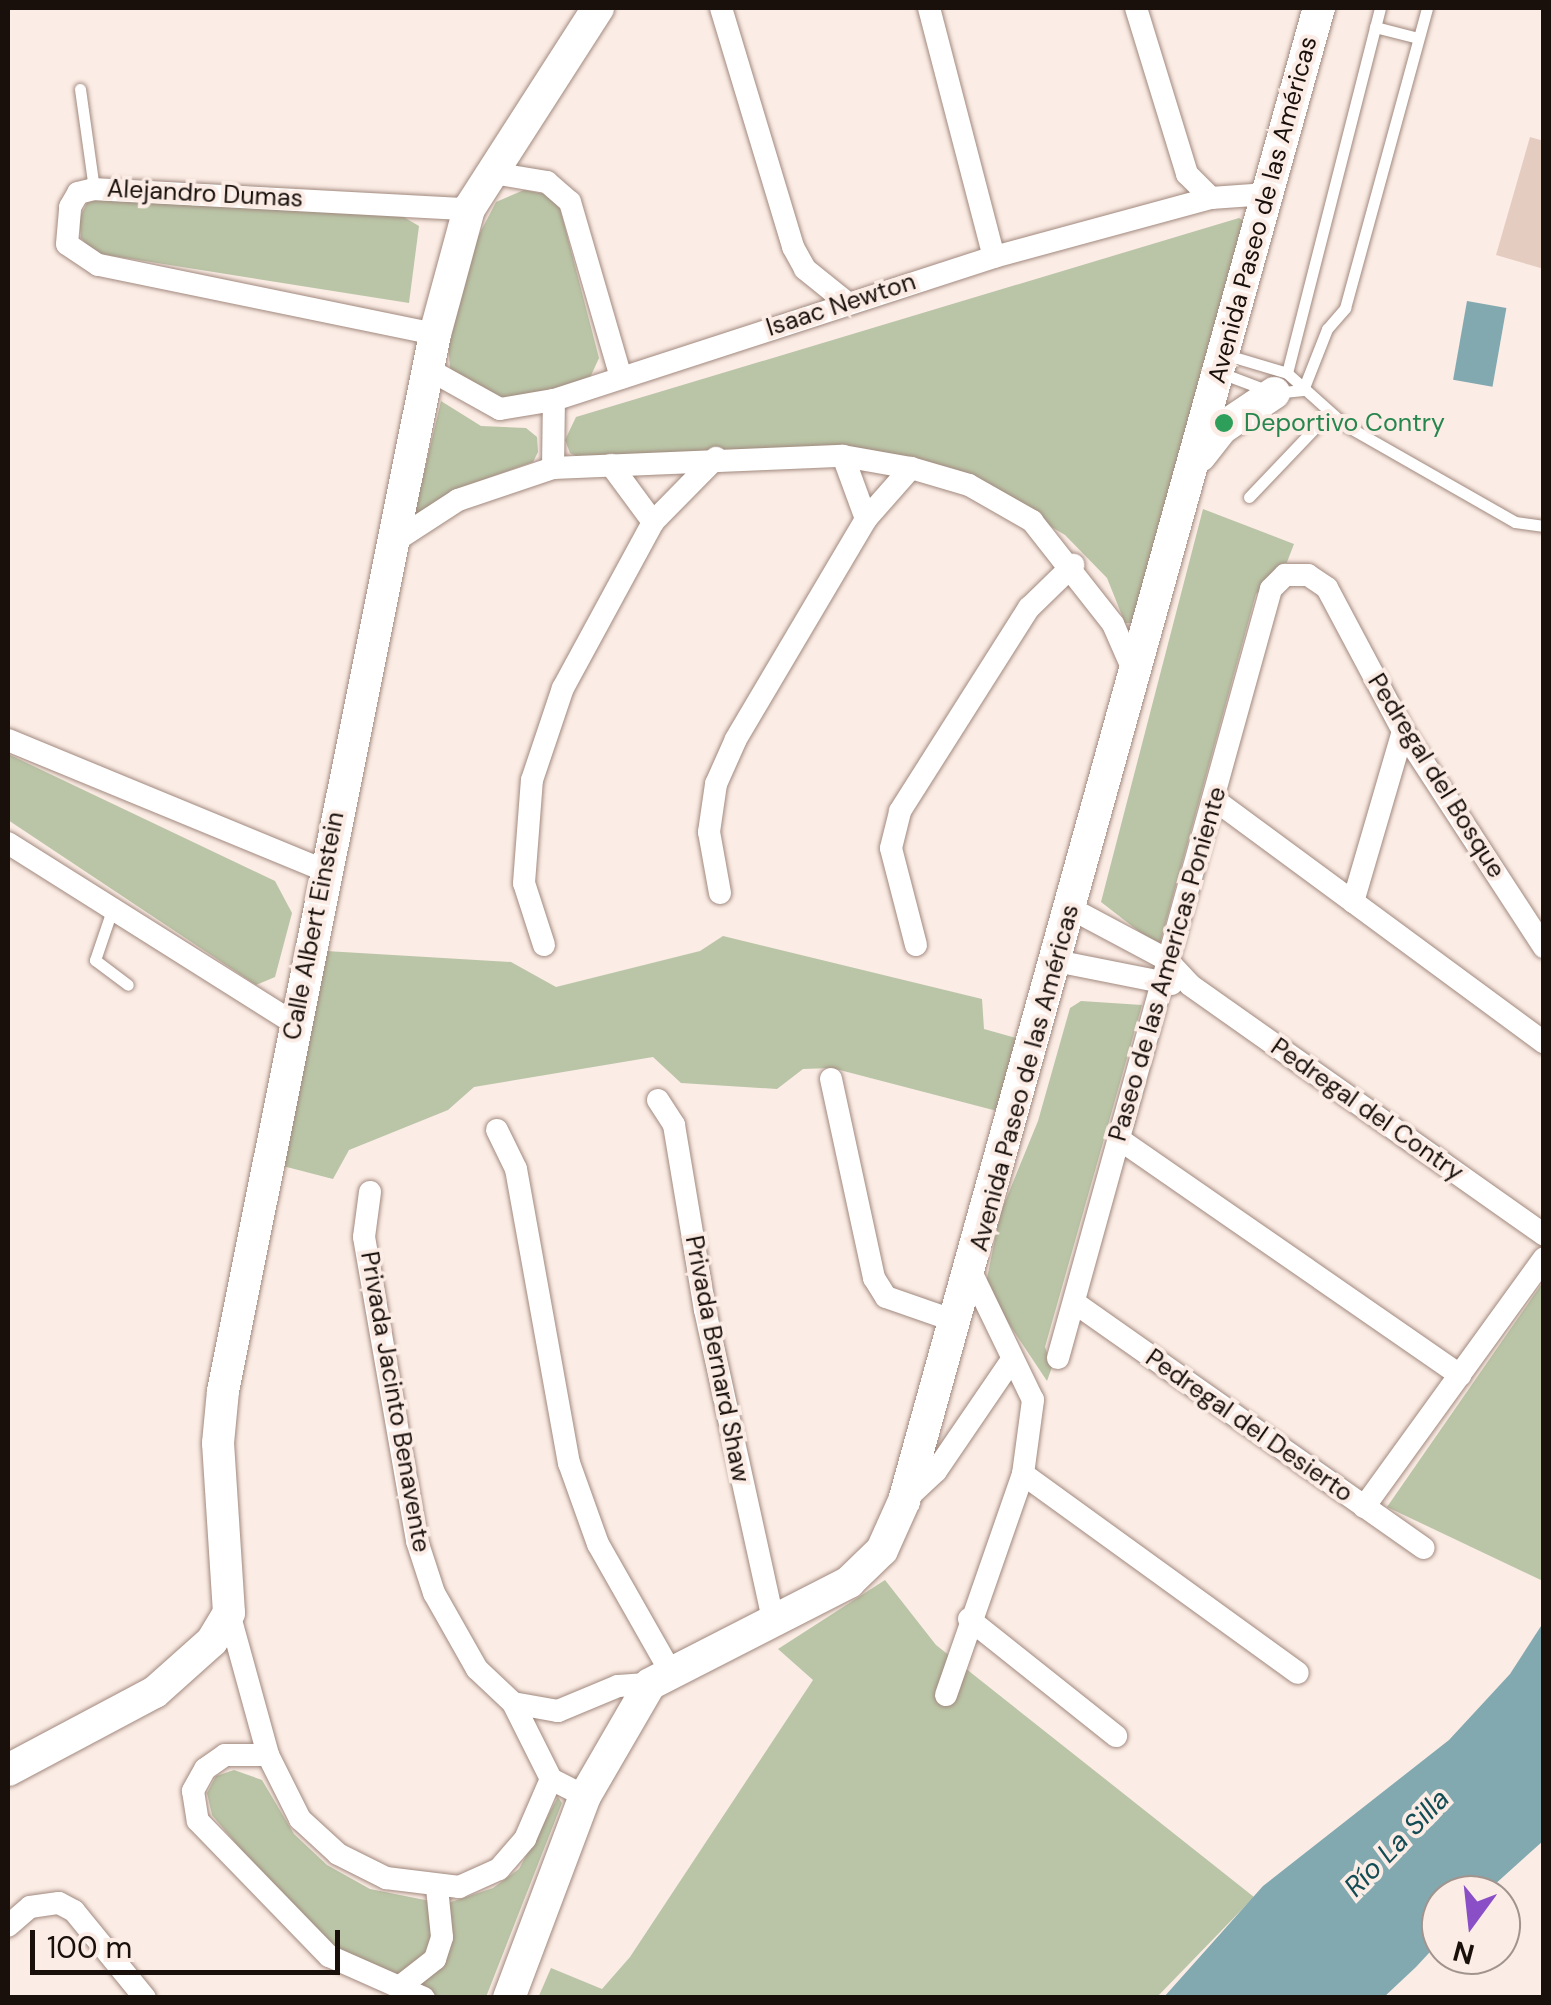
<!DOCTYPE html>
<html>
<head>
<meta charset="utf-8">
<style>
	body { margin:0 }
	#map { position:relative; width:1551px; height:2005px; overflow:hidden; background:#fbece5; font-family:"DM Sans",sans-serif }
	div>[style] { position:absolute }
	.green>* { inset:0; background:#bac5a7 }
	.water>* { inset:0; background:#82a9b0; transform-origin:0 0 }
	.building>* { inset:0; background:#e5ccc0 }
	.roads { filter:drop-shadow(0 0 2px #a1897e) drop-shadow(0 0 2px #a1897e) }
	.lane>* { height:11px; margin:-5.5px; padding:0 5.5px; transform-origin:5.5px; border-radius:5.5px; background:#fff }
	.street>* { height:22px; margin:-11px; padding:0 11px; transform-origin:11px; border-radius:11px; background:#fff }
	.secondary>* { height:32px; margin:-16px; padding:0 16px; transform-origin:16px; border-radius:16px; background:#fff }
	.dots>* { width:28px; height:28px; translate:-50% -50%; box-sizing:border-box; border:5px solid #fbece5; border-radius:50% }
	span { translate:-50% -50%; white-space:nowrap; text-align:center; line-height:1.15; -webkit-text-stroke:8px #fbece5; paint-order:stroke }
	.street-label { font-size:25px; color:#19100c }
	.leisure-label { font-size:25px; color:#27864d }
	.left { translate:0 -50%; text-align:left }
	.water-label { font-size:28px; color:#134c55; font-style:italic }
	.frame { position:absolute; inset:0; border:10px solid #19100c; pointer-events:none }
	.north { position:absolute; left:1421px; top:1875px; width:100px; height:100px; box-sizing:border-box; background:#fbece5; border:2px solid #a1948e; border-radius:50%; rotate:195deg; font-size:28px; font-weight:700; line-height:40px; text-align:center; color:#19100c }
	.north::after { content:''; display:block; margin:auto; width:35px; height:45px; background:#8a4fc6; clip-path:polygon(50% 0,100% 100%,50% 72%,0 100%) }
	.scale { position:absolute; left:30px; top:1930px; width:310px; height:45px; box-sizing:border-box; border:5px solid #19100c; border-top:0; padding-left:12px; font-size:30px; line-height:35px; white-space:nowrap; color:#19100c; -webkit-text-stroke:8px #fbece5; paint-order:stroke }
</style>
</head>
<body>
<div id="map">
	<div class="green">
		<div style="clip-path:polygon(524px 190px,545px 194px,560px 208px,599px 358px,589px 380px,497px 405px,450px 369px,448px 339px,469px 254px,496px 202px)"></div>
		<div style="clip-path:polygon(106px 197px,395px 212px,419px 226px,409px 303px,94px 253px,81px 238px,79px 219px,87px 203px)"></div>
		<div style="clip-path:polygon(1239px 218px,1244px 221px,1132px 623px,1125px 623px,1107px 578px,1065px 535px,1013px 504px,886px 459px,584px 460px,570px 453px,565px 440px,576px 417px)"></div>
		<div style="clip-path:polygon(441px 401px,481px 426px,526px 428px,537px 437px,538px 452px,533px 462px,451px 491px,420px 517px,415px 511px)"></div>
		<div style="clip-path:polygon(1203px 509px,1294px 544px,1284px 570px,1256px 594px,1159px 947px,1101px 902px)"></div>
		<div style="clip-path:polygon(8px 754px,275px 881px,292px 913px,275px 977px,256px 985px,8px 820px)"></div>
		<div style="clip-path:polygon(723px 936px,982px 999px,984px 1029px,1016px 1038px,997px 1111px,832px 1068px,803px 1069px,777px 1089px,681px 1083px,653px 1057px,474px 1087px,448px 1110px,349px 1150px,333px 1179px,279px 1165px,326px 951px,511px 962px,556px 987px,700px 951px)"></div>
		<div style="clip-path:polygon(1081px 1001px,1142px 1005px,1045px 1347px,1052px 1367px,1047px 1381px,985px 1288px,1000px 1214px,1038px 1121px,1070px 1008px)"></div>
		<div style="clip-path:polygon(1543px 1282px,1543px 1581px,1387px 1507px)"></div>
		<div style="clip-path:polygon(885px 1580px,936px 1645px,1254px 1897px,1157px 1997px,538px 1998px,551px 1968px,602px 1989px,630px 1957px,813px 1680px,778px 1649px)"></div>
		<div style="clip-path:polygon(234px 1770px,262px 1780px,294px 1834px,327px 1865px,370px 1889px,445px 1904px,493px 1888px,519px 1869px,558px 1797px,562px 1803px,486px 1997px,433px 1998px,359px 1968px,304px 1925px,212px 1815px,207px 1793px,216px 1776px)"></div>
	</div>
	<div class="water">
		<div style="left:1467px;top:301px;width:40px;height:80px;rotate:10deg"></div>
		<div style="clip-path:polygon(1543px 1623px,1543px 1841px,1483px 1895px,1441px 1895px,1441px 1940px,1416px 1967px,1384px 1997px,1164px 1997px,1263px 1886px,1449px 1740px,1510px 1674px)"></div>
	</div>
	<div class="building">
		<div style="clip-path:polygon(1530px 137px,1544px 141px,1544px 269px,1496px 255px)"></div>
	</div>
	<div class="roads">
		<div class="lane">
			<div style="left:1375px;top:27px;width:44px;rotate:14.3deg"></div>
			<div style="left:80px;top:89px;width:101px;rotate:82deg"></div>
			<div style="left:1227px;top:355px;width:63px;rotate:16.7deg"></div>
			<div style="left:1287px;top:373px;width:78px;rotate:41.9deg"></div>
			<div style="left:1345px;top:425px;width:196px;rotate:29.7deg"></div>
			<div style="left:1515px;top:522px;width:29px;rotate:8deg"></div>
			<div style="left:1221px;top:373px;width:57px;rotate:20.7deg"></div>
			<div style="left:1274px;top:393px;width:29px;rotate:-6deg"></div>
			<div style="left:1287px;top:373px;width:377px;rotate:-75.7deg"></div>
			<div style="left:1303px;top:390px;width:66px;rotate:-68.5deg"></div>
			<div style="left:1327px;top:329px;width:28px;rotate:-49deg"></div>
			<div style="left:1345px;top:308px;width:311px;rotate:-74.7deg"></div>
			<div style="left:1249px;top:497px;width:113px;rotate:-46.4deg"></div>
			<div style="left:112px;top:910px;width:53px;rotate:108.8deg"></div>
			<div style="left:95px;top:960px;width:41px;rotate:37.1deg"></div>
		</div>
		<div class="street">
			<div style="left:721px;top:8px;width:250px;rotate:73.2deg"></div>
			<div style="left:793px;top:247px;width:25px;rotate:61deg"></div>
			<div style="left:805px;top:269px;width:53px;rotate:38.8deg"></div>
			<div style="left:929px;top:8px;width:257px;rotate:75.4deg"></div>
			<div style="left:1136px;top:8px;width:174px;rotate:72.9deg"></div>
			<div style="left:1187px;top:174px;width:34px;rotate:45deg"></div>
			<div style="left:493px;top:173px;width:55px;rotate:9.5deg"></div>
			<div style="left:547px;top:182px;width:30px;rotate:41deg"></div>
			<div style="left:570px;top:202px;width:183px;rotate:73.8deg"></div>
			<div style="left:435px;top:334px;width:344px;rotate:-168.4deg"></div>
			<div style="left:98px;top:265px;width:37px;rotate:-146deg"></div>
			<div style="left:67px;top:244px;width:37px;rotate:-85deg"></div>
			<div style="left:70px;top:207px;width:16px;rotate:-60deg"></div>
			<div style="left:78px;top:193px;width:16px;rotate:-14deg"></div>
			<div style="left:94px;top:189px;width:376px;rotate:3.1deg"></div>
			<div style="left:428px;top:369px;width:82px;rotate:29.1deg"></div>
			<div style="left:500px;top:409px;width:55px;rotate:-9.5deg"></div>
			<div style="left:554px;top:400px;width:463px;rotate:-18deg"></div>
			<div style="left:994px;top:257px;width:225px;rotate:-15.2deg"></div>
			<div style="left:1211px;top:198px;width:56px;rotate:-4.1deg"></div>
			<div style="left:843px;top:456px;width:67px;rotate:69.9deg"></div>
			<div style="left:611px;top:465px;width:71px;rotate:53.6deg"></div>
			<div style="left:553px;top:468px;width:68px;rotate:-89.2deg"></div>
			<div style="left:398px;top:539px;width:72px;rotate:-33deg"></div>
			<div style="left:458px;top:500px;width:100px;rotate:-18.6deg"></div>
			<div style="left:553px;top:468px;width:290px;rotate:-2.4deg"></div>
			<div style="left:843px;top:456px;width:69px;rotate:10deg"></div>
			<div style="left:911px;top:468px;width:60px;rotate:16.3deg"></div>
			<div style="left:969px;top:485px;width:73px;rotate:29.7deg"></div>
			<div style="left:1032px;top:521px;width:131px;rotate:51.8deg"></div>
			<div style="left:1113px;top:624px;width:52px;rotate:66.4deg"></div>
			<div style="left:8px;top:740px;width:342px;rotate:22.4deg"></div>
			<div style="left:1215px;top:800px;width:409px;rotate:36.4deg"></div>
			<div style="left:8px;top:843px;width:338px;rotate:32.2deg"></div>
			<div style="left:720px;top:893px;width:62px;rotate:-100.2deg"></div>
			<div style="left:709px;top:832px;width:49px;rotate:-81.7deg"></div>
			<div style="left:716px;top:784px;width:49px;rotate:-66deg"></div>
			<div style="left:736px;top:739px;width:256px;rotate:-59.4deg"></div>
			<div style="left:866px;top:519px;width:68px;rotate:-48.6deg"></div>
			<div style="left:1353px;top:902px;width:178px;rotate:-73.7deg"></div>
			<div style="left:1070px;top:908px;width:109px;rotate:28deg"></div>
			<div style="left:1166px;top:959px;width:35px;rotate:47deg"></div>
			<div style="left:1190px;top:985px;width:433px;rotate:35.2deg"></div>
			<div style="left:544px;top:945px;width:65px;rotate:-107.9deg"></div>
			<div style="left:524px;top:883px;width:103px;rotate:-85.6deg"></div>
			<div style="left:532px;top:780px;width:97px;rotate:-71.4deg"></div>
			<div style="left:563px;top:688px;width:189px;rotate:-61.5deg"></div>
			<div style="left:653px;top:522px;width:90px;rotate:-45.5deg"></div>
			<div style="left:916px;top:945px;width:100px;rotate:-104.5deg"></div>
			<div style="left:891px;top:848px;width:38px;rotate:-76deg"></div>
			<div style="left:900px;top:811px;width:241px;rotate:-57.6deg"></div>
			<div style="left:1029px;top:608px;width:62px;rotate:-44.3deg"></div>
			<div style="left:1056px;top:961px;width:118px;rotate:11.2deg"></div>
			<div style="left:831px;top:1079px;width:204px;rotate:77.8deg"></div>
			<div style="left:874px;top:1278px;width:22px;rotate:58deg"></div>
			<div style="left:886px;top:1297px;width:73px;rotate:19.2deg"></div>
			<div style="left:658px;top:1100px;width:30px;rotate:57deg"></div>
			<div style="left:674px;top:1125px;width:188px;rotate:80.5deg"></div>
			<div style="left:705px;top:1310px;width:316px;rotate:77.6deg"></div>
			<div style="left:497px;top:1130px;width:43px;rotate:64deg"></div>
			<div style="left:516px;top:1169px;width:299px;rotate:79.8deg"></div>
			<div style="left:569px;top:1463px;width:86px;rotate:70.3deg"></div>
			<div style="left:598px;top:1544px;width:144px;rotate:60.4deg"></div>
			<div style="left:1119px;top:1139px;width:415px;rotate:34.7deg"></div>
			<div style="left:370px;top:1192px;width:45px;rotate:97.6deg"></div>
			<div style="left:364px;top:1237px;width:309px;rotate:80.1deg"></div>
			<div style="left:417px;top:1541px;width:55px;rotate:71.9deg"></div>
			<div style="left:434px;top:1593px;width:87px;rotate:60.5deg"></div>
			<div style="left:477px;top:1669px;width:50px;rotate:43.4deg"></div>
			<div style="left:513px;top:1703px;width:85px;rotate:63.4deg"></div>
			<div style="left:551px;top:1779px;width:38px;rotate:27deg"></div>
			<div style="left:1075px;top:1303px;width:426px;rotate:35.1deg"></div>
			<div style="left:1058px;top:1358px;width:798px;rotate:-74.52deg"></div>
			<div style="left:1271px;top:589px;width:20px;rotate:-45deg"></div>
			<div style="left:1285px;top:575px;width:23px"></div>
			<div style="left:1308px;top:575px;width:23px;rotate:34deg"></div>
			<div style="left:1327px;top:588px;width:162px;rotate:62deg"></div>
			<div style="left:1403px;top:731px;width:258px;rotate:56.9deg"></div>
			<div style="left:1023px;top:1474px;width:339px;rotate:35.9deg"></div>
			<div style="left:904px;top:1501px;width:44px;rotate:-43.2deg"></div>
			<div style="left:936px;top:1471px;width:133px;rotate:-55.7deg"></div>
			<div style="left:1364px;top:1507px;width:307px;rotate:-54.1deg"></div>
			<div style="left:229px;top:1613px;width:147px;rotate:74.6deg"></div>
			<div style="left:268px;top:1755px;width:72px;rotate:63.4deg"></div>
			<div style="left:300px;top:1819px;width:52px;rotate:42.6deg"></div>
			<div style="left:338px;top:1854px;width:54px;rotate:26.6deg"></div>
			<div style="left:386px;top:1878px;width:74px;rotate:7deg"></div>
			<div style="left:459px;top:1887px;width:44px;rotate:-24.2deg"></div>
			<div style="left:499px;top:1869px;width:40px;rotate:-49deg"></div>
			<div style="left:525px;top:1839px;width:65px;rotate:-66.6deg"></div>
			<div style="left:969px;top:1619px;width:188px;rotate:38.5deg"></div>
			<div style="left:946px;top:1695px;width:234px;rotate:-70.8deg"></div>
			<div style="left:1023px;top:1474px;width:75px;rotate:-82.3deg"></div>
			<div style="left:1033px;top:1400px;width:140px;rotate:-115.8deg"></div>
			<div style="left:513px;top:1703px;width:46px;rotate:10.1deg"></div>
			<div style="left:558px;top:1711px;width:65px;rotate:-22.6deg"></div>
			<div style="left:618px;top:1686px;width:32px;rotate:-4deg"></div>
			<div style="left:268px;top:1755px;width:43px;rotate:180deg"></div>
			<div style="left:225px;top:1755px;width:24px;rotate:145deg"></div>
			<div style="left:205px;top:1769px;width:25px;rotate:119deg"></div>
			<div style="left:193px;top:1791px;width:30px;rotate:81deg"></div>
			<div style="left:198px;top:1821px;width:188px;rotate:45.9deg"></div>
			<div style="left:329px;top:1956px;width:104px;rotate:23.9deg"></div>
			<div style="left:8px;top:1926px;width:29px;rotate:-41deg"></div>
			<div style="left:30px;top:1907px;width:29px;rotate:-8deg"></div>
			<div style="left:59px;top:1903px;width:17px;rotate:28deg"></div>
			<div style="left:74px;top:1911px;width:112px;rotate:50.8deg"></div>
			<div style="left:402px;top:1985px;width:42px;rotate:-38.2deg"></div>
			<div style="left:435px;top:1959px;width:23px;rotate:-72deg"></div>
			<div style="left:442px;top:1937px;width:49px;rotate:-95.8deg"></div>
		</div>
		<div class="secondary">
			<div style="left:1200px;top:456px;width:36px;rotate:-52deg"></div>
			<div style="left:1222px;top:428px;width:63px;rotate:-33.9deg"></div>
			<div style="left:8px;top:1770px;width:166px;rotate:-28deg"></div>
			<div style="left:155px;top:1692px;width:76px;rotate:-41.8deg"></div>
			<div style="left:212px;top:1641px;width:33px;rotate:-59deg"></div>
			<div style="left:229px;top:1613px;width:170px;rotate:-93.7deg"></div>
			<div style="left:218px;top:1443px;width:52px;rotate:-84.5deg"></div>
			<div style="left:223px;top:1391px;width:1078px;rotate:-78.66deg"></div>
			<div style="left:435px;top:334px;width:130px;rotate:-74.8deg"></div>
			<div style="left:469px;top:209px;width:239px;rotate:-57.3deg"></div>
			<div style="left:509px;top:1998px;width:216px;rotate:-69.4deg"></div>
			<div style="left:585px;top:1796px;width:129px;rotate:-59.9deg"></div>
			<div style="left:650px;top:1684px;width:224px;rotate:-27.1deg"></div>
			<div style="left:849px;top:1582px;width:46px;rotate:-44.1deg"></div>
			<div style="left:882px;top:1550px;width:54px;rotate:-65.8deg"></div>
			<div style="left:904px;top:1501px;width:1550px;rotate:-74.47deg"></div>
		</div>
	</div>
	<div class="dots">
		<div style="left:1224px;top:423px;background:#2e9e5b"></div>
	</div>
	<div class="street-label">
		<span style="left:205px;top:194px;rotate:3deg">Alejandro Dumas</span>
		<span style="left:1263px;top:210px;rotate:-75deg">Avenida Paseo de las Américas</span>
		<span style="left:841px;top:305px;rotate:-18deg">Isaac Newton</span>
		<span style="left:1436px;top:776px;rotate:58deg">Pedregal del Bosque</span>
		<span style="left:314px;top:926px;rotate:-79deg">Calle Albert Einstein</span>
		<span style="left:1168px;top:964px;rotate:-74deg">Paseo de las Americas Poniente</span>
		<span style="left:1025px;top:1078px;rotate:-75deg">Avenida Paseo de las Américas</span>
		<span style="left:1367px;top:1110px;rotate:35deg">Pedregal del Contry</span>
		<span style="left:717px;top:1359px;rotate:79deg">Privada Bernard Shaw</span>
		<span style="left:395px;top:1402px;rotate:80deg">Privada Jacinto Benavente</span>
		<span style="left:1249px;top:1426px;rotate:35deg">Pedregal del Desierto</span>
	</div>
	<div class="leisure-label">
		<span class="left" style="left:1244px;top:423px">Deportivo Contry</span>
	</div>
	<div class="water-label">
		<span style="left:1397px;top:1843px;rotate:-46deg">Río La Silla</span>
	</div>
	<div class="frame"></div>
	<div class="north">N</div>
	<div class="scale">100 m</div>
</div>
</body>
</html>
